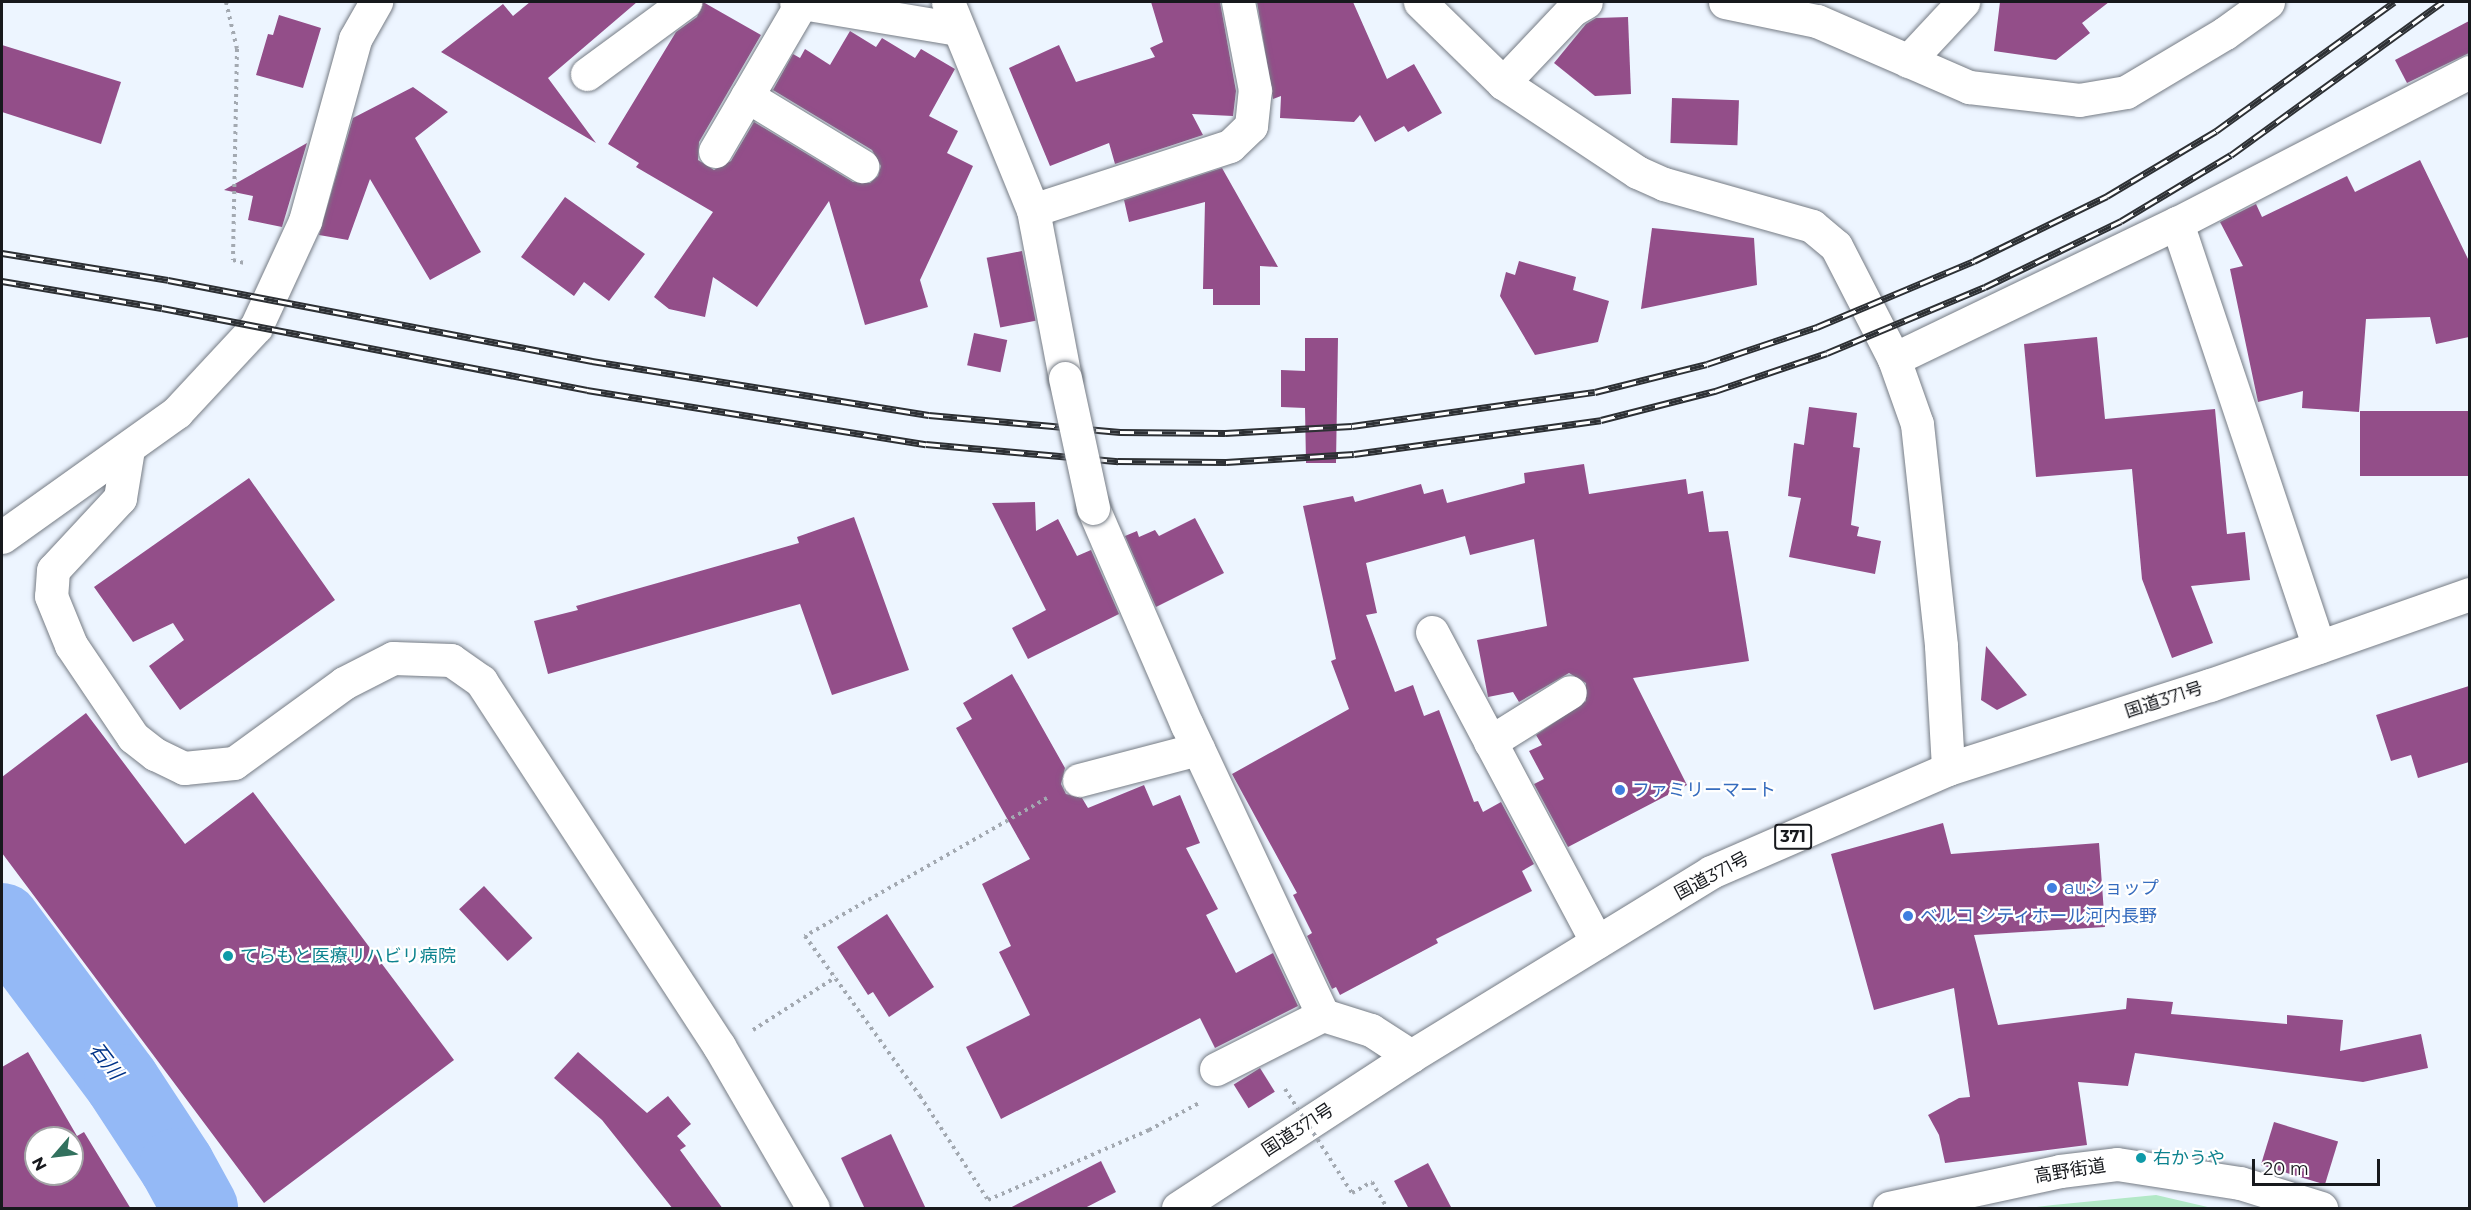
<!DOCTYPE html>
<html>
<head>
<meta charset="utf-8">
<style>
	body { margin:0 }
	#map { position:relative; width:2471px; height:1210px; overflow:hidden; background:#edf5ff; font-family:Montserrat,"Noto Sans JP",sans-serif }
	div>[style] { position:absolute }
	.green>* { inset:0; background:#b2e8c7 }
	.river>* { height:76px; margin:-38px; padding:0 38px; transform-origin:38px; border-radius:38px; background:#94b9f6 }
	.building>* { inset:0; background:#934e89; transform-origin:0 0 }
	.path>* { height:4px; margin-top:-2px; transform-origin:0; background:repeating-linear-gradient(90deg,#a3a9b1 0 3px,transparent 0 7.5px) }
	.roads { filter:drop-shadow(0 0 2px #767c85) drop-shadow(0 0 2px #767c85) }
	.street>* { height:33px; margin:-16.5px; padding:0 16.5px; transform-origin:16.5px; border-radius:16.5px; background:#fff }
	.secondary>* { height:33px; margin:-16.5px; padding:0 16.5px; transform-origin:16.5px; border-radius:16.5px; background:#fff }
	.highway>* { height:33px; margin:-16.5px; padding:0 16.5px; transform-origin:16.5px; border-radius:16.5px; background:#fff }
	.rail>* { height:7px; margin-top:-3.5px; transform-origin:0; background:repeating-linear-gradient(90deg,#fff 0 14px,#2d3034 0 28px); box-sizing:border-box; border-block:2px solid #2d3034 }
	.path-bridge>* { height:4px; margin-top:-2px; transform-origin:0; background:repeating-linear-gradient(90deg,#a3a9b1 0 3px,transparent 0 7.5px) }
	.bridges { filter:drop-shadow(0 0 2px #767c85) drop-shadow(0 0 2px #767c85) }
	.street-bridge>* { height:33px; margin:-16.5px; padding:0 16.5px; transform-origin:16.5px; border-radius:16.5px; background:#fff }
	.dots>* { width:16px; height:16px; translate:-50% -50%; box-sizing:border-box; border:3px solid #fff; border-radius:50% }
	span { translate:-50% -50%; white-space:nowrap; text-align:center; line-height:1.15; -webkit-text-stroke:4.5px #fff; paint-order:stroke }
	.shield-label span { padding:2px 4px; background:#fff; border:2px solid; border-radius:4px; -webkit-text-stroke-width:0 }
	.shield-label { font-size:16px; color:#17191d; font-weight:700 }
	.street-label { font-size:18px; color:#17191d }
	.shop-label { font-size:18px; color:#366cbe }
	.left { translate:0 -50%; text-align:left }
	.culture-label { font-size:18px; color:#0d838f }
	.water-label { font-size:20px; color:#038; font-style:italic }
	.frame { position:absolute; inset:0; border:3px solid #17191d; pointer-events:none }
	.north { position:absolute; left:24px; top:1126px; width:60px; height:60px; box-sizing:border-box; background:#fff; border:2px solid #a2a3a5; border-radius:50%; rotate:242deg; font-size:16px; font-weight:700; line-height:24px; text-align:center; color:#17191d }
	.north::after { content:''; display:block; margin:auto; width:21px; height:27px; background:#32715e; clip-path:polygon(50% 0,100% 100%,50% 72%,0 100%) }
	.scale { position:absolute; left:2252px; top:1159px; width:128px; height:27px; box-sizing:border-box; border:3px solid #17191d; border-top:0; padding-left:8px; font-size:18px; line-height:21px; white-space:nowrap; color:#17191d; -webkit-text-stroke:4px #fff; paint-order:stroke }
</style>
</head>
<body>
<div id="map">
	<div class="green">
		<div style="clip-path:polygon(2156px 1195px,2212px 1208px,2028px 1208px,2053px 1205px)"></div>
	</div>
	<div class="river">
		<div style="left:2px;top:921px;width:201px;rotate:53.3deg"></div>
		<div style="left:122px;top:1082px;width:100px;rotate:56.8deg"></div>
		<div style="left:177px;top:1166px;width:48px;rotate:61.3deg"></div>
	</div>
	<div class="building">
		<div style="clip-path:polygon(530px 2px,637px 2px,548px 78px,596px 143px,441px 52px,503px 4px,513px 16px)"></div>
		<div style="clip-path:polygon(703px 2px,761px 35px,699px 142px,698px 160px,714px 170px,731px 161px,754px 122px,853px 182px,870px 183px,878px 176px,881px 166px,872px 150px,773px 90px,793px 54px,800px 58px,805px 49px,830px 65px,850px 31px,876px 47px,882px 38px,915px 58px,921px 49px,955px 69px,929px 116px,958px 131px,947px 153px,973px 166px,920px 280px,928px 307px,865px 325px,829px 201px,757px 307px,713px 277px,705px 317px,669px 309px,654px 297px,713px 212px,636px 167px,639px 163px,608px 144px,676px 32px,697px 17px)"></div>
		<div style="clip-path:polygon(1151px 2px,1220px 2px,1236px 91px,1233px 116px,1192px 114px,1203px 135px,1115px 164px,1109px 143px,1050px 166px,1009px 68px,1059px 45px,1076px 82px,1155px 57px,1150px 48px,1163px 42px)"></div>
		<div style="clip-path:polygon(1257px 2px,1353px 2px,1387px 79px,1414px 64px,1442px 113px,1408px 132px,1404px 126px,1375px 142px,1360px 115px,1354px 122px,1280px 118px,1281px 96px,1273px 99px)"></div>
		<div style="clip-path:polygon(2000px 2px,2109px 2px,2082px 23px,2090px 33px,2056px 60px,1994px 51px)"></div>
		<div style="clip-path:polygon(279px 15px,321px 28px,303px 88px,256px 75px,268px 34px,273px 35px)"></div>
		<div style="clip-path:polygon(1628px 17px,1631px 94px,1595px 96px,1554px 63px,1586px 24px,1596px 18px)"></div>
		<div style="clip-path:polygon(2469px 21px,2469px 53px,2407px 83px,2395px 60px)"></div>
		<div style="clip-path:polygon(2px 45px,121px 82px,101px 144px,2px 112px)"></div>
		<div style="clip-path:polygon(413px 87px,448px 112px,415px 138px,481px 252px,430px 280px,370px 179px,348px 240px,319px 235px,353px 118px)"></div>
		<div style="left:1672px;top:98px;width:67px;height:45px;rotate:2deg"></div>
		<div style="clip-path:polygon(307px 143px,282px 227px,248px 220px,253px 196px,224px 190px)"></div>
		<div style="clip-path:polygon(2420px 160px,2469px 261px,2469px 337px,2436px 344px,2430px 317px,2366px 319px,2359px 412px,2302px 408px,2303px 391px,2258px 402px,2230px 269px,2243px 266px,2220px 222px,2256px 204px,2262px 217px,2347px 176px,2355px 192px)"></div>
		<div style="clip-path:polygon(1222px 168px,1278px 267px,1260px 266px,1260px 305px,1213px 305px,1213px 289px,1203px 289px,1205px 202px,1129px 222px,1124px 200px)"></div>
		<div style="clip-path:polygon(565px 197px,645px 254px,609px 301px,584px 282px,574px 296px,521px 257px)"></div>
		<div style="clip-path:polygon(1652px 228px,1754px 238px,1757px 285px,1641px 309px)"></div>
		<div style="left:1022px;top:251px;width:71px;height:36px;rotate:79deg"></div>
		<div style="clip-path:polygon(1519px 261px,1576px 277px,1573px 290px,1609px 301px,1598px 342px,1535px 355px,1500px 296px,1506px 272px,1515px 275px)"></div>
		<div style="left:974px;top:333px;width:34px;height:33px;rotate:12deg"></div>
		<div style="clip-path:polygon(2097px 337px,2105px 419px,2215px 409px,2227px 534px,2245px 532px,2250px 580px,2191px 586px,2213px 643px,2172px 658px,2142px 579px,2132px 469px,2036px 477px,2024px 344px)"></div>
		<div style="clip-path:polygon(1305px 338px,1338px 338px,1336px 463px,1306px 463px,1305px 408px,1281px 407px,1281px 370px,1305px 371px)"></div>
		<div style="clip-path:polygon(1809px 407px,1857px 413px,1853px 447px,1860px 448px,1851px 525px,1859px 527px,1857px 536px,1881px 541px,1875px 574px,1789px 557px,1801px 498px,1788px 496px,1794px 443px,1804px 445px)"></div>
		<div style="left:2469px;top:411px;width:65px;height:109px;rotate:90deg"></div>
		<div style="clip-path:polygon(1584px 464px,1589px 494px,1686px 479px,1688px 494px,1703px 491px,1709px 532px,1728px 531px,1749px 661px,1633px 678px,1687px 785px,1568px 847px,1534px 784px,1544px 779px,1529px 751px,1542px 745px,1536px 735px,1586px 701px,1586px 683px,1569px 673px,1519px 702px,1513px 692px,1488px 697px,1477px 640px,1547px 626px,1534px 539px,1470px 555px,1465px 536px,1366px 563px,1377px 613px,1366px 615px,1395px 692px,1413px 685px,1424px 716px,1439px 710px,1474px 802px,1478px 801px,1483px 812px,1501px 802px,1534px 864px,1522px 871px,1532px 891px,1436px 939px,1438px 943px,1340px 995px,1336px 987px,1332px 989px,1307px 936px,1312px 933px,1293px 895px,1297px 893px,1232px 774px,1349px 709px,1331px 661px,1336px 659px,1303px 506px,1353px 496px,1355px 502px,1421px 484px,1424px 494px,1443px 489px,1447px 503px,1525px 483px,1524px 473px)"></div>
		<div style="clip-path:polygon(249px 478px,335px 600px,180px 710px,149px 666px,184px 640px,173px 623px,133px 642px,94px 587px)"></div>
		<div style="clip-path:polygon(1035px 502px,1036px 531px,1058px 519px,1077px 556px,1091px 550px,1119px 614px,1028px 659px,1012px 628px,1046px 610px,992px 503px)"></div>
		<div style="clip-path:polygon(854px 517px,909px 670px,832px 695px,800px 604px,548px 674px,534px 621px,578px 610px,576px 606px,799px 543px,797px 537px)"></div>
		<div style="clip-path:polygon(1195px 518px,1224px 573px,1156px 607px,1125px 536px,1137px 531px,1139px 537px,1155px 530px,1159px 536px)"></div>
		<div style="clip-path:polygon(1986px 646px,2027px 695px,1997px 710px,1981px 700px)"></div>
		<div style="clip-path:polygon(1012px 674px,1065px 768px,1061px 784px,1066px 794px,1082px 798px,1088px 808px,1144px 785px,1153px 806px,1180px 795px,1200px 843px,1186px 848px,1218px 909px,1206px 915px,1236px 973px,1273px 953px,1298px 1006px,1215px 1048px,1200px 1018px,1001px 1119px,966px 1047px,1030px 1015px,999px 952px,1011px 946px,982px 884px,1030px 859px,956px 728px,972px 719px,963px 703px)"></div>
		<div style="clip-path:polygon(2469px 686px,2469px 762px,2418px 778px,2411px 755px,2391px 761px,2376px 715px)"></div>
		<div style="clip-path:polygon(86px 713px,185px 844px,253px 792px,454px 1060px,264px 1203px,2px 853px,2px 777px)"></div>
		<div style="clip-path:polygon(1943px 823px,1951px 854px,2099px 843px,2105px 927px,1974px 935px,1998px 1025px,2126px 1009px,2127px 998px,2173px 1002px,2171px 1014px,2287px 1024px,2287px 1015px,2343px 1020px,2340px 1051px,2421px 1034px,2428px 1068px,2363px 1082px,2135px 1053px,2128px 1086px,2078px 1082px,2087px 1145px,1945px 1163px,1939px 1135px,1928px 1115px,1959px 1098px,1970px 1097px,1954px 988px,1874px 1010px,1831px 854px)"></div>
		<div style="left:484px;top:886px;width:71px;height:34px;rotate:47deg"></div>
		<div style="clip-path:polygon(887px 914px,934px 987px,889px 1017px,873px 992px,868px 995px,837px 947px)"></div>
		<div style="clip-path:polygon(evenodd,28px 1052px,77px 1136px,84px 1132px,131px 1209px,2px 1209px,2px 1067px,28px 1052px,36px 1138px,72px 1138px,72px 1174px,36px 1174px,36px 1138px)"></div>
		<div style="clip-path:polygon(578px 1052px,647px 1113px,668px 1096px,691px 1124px,677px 1136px,686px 1146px,680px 1150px,723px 1209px,673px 1209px,602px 1120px,554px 1078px)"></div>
		<div style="left:1260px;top:1068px;width:28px;height:31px;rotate:58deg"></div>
		<div style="left:2274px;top:1122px;width:67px;height:45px;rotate:17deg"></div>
		<div style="clip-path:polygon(891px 1134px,926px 1209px,865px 1209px,841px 1158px)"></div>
		<div style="clip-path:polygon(1101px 1161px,1116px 1192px,1083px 1209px,1008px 1209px)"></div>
		<div style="clip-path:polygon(1428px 1163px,1452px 1209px,1409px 1209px,1394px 1181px)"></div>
	</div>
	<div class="path">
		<div style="left:226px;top:2px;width:48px;rotate:76.8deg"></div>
		<div style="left:237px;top:49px;width:211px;rotate:91.1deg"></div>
		<div style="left:233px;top:260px;width:11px;rotate:15deg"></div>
		<div style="left:1047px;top:798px;width:279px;rotate:150.3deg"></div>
		<div style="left:805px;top:936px;width:197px;rotate:54.3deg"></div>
		<div style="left:920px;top:1096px;width:124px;rotate:56.8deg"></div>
		<div style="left:988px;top:1200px;width:176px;rotate:-23.5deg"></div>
		<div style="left:1149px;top:1130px;width:57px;rotate:-28.4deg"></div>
		<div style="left:753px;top:1030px;width:98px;rotate:-32.6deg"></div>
		<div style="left:1352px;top:1193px;width:23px;rotate:-29deg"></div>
		<div style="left:1372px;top:1182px;width:30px;rotate:60deg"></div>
	</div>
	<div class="roads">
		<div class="street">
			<div style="left:796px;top:2px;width:164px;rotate:9.5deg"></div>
			<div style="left:948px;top:2px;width:225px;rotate:67.8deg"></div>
			<div style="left:1033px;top:210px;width:171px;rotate:79.2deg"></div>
			<div style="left:1908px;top:61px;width:81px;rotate:-47deg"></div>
			<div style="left:587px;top:74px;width:122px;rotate:-36.3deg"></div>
			<div style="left:747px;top:96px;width:135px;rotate:31.3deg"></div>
			<div style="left:715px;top:151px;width:173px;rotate:-59.7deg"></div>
			<div style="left:1033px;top:210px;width:207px;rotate:-18deg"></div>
			<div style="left:1230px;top:146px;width:29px;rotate:-44deg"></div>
			<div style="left:1251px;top:126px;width:36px;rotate:-84deg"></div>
			<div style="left:1255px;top:90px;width:90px;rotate:-100.9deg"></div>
			<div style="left:2177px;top:223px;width:447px;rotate:71.5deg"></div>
			<div style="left:1894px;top:359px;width:314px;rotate:-25.7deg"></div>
			<div style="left:2177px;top:223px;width:330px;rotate:-27.3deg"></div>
			<div style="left:128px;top:449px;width:50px;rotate:99.3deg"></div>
			<div style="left:120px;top:498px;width:98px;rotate:132.9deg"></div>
			<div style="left:53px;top:570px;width:26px;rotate:94deg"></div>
			<div style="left:51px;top:596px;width:53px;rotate:67.8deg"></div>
			<div style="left:71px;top:645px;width:111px;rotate:56deg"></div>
			<div style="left:133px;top:737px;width:28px;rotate:38deg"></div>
			<div style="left:155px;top:754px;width:32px;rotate:26deg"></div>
			<div style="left:184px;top:768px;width:50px;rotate:-5.7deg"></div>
			<div style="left:234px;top:763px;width:136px;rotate:-36deg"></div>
			<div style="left:344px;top:683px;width:55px;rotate:-27deg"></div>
			<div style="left:393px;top:658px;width:58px;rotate:2deg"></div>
			<div style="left:451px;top:660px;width:37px;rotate:35deg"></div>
			<div style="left:481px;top:681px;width:436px;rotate:56.9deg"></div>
			<div style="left:719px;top:1046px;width:187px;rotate:59.9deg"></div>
			<div style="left:1093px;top:508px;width:236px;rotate:66.6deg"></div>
			<div style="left:1187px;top:725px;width:320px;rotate:64.9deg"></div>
			<div style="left:1323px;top:1015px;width:50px;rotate:17.4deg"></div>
			<div style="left:1371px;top:1030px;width:48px;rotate:33deg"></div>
			<div style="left:2px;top:537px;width:215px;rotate:-35.5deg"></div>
			<div style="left:177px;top:412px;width:116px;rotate:-47.1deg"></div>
			<div style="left:256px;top:327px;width:117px;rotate:-65.2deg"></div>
			<div style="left:305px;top:221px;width:189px;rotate:-74.6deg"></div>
			<div style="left:355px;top:39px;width:43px;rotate:-60.4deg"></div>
			<div style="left:1432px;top:632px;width:351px;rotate:62deg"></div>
			<div style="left:1490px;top:742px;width:94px;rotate:-32deg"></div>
			<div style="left:1079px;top:780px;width:123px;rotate:-14.6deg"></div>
			<div style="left:1216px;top:1069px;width:120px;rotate:-26.8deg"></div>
			<div style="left:1889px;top:1208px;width:175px;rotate:-12.2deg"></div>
			<div style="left:2060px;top:1171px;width:57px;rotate:-7deg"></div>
			<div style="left:2117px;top:1164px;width:124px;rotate:8.8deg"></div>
			<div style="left:2240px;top:1183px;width:85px;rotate:17.2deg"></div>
		</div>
		<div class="secondary">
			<div style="left:1420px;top:2px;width:116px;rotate:44.3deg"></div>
			<div style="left:1503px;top:83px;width:161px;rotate:33.6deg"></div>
			<div style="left:1637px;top:172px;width:30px;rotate:24deg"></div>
			<div style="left:1664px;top:184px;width:154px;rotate:15.8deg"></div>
			<div style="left:1812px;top:226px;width:31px;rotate:40deg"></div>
			<div style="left:1836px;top:246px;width:127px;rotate:62.8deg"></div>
			<div style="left:1894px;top:359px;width:69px;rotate:70.5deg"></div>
			<div style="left:1917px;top:424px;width:223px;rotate:83.8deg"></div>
			<div style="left:1941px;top:646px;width:123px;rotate:86.7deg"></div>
			<div style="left:1725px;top:2px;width:94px;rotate:11.7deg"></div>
			<div style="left:1817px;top:21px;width:166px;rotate:23.5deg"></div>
			<div style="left:1969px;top:87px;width:111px;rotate:6.7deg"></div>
			<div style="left:2079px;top:100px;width:48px;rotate:-9.7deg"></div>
			<div style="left:2126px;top:92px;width:115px;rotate:-30.8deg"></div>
			<div style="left:2225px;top:33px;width:53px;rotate:-35.8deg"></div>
			<div style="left:1503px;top:83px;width:100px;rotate:-46.6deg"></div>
			<div style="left:1572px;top:10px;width:16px;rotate:-30deg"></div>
		</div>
		<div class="highway">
			<div style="left:1178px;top:1208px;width:278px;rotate:-33.1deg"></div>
			<div style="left:1411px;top:1056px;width:352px;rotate:-31.5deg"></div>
			<div style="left:1711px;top:872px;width:258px;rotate:-23.5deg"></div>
			<div style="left:1948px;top:769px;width:275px;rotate:-17.8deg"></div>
			<div style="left:2210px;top:685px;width:275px;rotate:-19.3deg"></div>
		</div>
	</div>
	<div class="rail">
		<div style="left:2px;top:253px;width:168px;rotate:9.2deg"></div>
		<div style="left:168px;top:280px;width:432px;rotate:10.8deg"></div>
		<div style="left:592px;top:361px;width:341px;rotate:9.1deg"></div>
		<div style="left:929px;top:415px;width:192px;rotate:5.1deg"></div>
		<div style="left:1120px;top:432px;width:105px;rotate:0.5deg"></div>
		<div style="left:1225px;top:433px;width:127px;rotate:-3.2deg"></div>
		<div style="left:1352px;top:426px;width:245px;rotate:-8deg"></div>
		<div style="left:1595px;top:392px;width:115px;rotate:-14deg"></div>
		<div style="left:1707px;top:364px;width:116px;rotate:-18.6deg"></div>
		<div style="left:1817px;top:327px;width:170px;rotate:-22.8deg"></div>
		<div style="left:1974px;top:261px;width:148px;rotate:-26deg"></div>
		<div style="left:2107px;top:196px;width:127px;rotate:-30.8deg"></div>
		<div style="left:2216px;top:131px;width:220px;rotate:-35.9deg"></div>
		<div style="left:2px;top:281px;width:162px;rotate:9.6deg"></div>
		<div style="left:162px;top:308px;width:433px;rotate:10.9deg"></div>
		<div style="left:587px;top:390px;width:343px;rotate:9.1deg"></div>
		<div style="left:926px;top:444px;width:193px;rotate:5.1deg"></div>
		<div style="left:1118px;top:461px;width:108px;rotate:0.5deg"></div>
		<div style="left:1226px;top:462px;width:128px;rotate:-3.6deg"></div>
		<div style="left:1354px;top:454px;width:249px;rotate:-7.8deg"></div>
		<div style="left:1601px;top:420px;width:118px;rotate:-14.3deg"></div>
		<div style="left:1715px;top:391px;width:118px;rotate:-18.7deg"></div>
		<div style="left:1827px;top:353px;width:171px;rotate:-22.7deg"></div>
		<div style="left:1985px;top:287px;width:151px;rotate:-25.9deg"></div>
		<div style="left:2121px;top:221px;width:128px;rotate:-31deg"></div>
		<div style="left:2231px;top:155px;width:261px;rotate:-35.9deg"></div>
	</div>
	<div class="path-bridge">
		<div style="left:1285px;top:1089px;width:124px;rotate:57.2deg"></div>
	</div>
	<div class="bridges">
		<div class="street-bridge">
			<div style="left:1065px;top:378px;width:133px;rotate:77.8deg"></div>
		</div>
	</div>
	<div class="dots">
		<div style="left:1620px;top:790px;background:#3f7fe0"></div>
		<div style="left:2052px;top:888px;background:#3f7fe0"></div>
		<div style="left:1908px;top:916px;background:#3f7fe0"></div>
		<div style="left:228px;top:956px;background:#0f9aa8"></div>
		<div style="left:2141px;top:1158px;background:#0f9aa8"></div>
	</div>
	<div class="shield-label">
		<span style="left:1793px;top:837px">371</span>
	</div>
	<div class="street-label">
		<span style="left:2164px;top:700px;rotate:-18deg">国道371号</span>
		<span style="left:1712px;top:876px;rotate:-28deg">国道371号</span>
		<span style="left:1298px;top:1130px;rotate:-33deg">国道371号</span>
		<span style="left:2070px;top:1171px;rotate:-9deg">高野街道</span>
	</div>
	<div class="shop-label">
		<span class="left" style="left:1632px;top:790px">ファミリーマート</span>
		<span class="left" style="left:2064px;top:888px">auショップ</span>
		<span class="left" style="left:1920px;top:916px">ベルコ シティホール河内長野</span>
	</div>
	<div class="culture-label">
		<span class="left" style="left:240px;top:956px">てらもと医療リハビリ病院</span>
		<span class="left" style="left:2153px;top:1158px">右かうや</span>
	</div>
	<div class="water-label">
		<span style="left:106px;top:1061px;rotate:53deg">石川</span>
	</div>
	<div class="frame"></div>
	<div class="north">N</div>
	<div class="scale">20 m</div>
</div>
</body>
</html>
